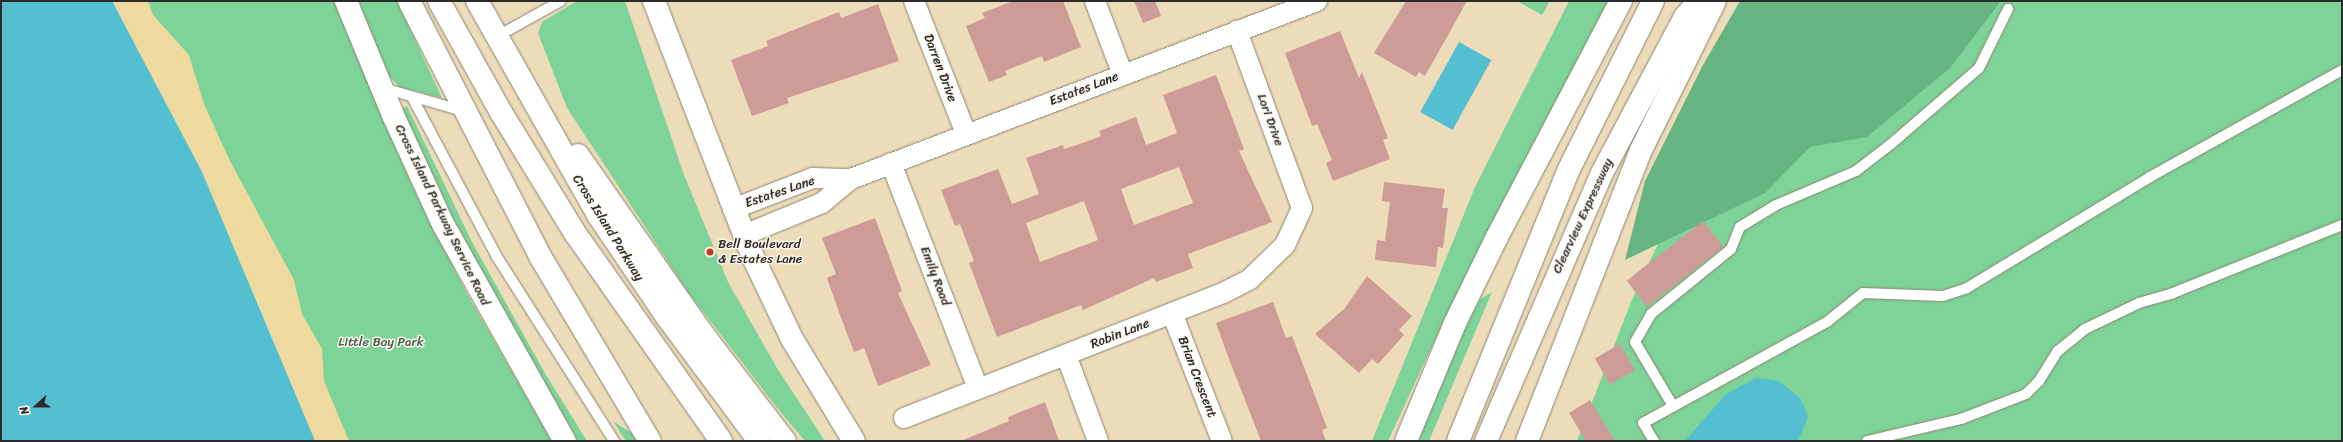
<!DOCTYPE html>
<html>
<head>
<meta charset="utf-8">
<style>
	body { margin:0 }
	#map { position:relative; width:2343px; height:442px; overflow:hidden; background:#eddcb9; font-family:Sriracha,sans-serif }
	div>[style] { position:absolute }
	.green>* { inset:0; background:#7dd398 }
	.forest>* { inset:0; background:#66b580 }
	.sand>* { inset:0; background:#eeda9e }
	.water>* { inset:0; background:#54bfd0; transform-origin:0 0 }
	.building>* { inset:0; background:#ce9c97; transform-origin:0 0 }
	.roads { filter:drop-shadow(0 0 1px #8c8472) drop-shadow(0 0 1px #8c8472) }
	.lane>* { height:10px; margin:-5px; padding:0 5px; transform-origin:5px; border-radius:5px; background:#fff }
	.street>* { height:20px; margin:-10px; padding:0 10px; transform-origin:10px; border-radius:10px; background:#fff }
	.secondary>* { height:22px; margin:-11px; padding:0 11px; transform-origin:11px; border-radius:11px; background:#fff }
	.highway>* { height:22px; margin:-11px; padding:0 11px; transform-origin:11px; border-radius:11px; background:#fff }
	.dots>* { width:11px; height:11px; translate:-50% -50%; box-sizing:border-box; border:2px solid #fbf7ec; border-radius:50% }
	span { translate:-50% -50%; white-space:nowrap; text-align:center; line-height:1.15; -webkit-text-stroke:3px #fbf7ec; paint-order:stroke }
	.street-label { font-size:13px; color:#2b2b2b }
	.poi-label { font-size:13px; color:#2b2b2b }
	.left { translate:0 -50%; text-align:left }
	.park-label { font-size:13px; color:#445d4c }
	.frame { position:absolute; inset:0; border:2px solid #2b2b2b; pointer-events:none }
	.north { position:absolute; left:16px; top:386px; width:40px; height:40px; -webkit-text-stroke:3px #fbf7ec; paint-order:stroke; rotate:249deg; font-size:11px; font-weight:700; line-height:16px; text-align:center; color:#2b2b2b }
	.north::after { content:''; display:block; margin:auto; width:14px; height:18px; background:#2b2b2b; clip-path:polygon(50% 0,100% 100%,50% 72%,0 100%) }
</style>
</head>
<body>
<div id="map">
	<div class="green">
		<div style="clip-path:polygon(112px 1px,334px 1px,414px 190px,466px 292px,552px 441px,315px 441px,202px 172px)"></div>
		<div style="clip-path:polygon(359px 1px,397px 1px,442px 98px,399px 87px,386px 73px)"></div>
		<div style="clip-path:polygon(577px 1px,625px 1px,684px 175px,728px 282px,777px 368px,825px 441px,805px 441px,778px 409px,688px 292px,567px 108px,538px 33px,542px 22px)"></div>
		<div style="clip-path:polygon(1517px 1px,1550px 1px,1542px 15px)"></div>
		<div style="clip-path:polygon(1569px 1px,1608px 1px,1447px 314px,1388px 441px,1372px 441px,1475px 187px)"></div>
		<div style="clip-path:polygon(1771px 1px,2342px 1px,2342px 441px,1577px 441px,1631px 302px)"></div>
		<div style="clip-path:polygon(407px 106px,472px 242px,546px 375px,587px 441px,575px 441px,465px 247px,400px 110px)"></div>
		<div style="clip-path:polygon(1492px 292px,1429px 441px,1413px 441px,1456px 345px,1480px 299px)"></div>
		<div style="clip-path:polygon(613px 421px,633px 434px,637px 441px,626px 441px)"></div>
	</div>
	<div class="forest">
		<div style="clip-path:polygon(1740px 1px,2001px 1px,1950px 68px,1867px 137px,1810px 147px,1765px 193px,1625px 260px,1645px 181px,1703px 65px)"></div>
	</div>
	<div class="sand">
		<div style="clip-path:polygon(112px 1px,148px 1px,153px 15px,189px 55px,204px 104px,230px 161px,294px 280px,302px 314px,322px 349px,324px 381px,349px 441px,315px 441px,202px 172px)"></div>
	</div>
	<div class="water">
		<div style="clip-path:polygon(1px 1px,112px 1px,202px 172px,315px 441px,1px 441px)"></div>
		<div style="left:1459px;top:42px;width:37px;height:80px;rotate:29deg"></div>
		<div style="clip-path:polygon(1756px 378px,1779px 381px,1801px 399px,1808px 417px,1798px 441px,1685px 441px,1726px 394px)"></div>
	</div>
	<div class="building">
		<div style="clip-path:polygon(1013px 1px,1063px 1px,1081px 47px,1044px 62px,1042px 56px,1005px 71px,1007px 75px,989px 82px,966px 26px,985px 18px,982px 13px)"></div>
		<div style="clip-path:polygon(1134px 1px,1155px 1px,1161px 16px,1143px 23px)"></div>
		<div style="clip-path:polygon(1406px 1px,1467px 1px,1425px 76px,1419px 72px,1416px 77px,1374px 53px)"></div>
		<div style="clip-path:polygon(878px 4px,899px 61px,787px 98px,789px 103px,752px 116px,731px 60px,768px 46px,766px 41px,821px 19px,839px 12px,841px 18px)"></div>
		<div style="clip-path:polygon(1340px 31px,1359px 78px,1362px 72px,1388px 138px,1383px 140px,1390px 159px,1333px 181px,1326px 163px,1332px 160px,1317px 124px,1312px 126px,1285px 53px)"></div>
		<div style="clip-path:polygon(evenodd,1216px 75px,1244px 149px,1239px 151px,1272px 222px,1188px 254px,1193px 268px,1156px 282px,1154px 278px,1083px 310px,1081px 305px,997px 337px,969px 263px,974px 261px,967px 243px,960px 224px,955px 226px,941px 190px,998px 169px,1012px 204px,1039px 194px,1026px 158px,1063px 145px,1064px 149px,1083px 143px,1101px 136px,1099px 131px,1136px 117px,1146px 145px,1177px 133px,1163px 95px,1216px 75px,1179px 167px,1193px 203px,1134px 225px,1121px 189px,1179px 167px,1216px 75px,1084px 201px,1098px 240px,1040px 262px,1026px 223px,1084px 201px)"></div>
		<div style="clip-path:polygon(1384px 182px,1445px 189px,1442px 208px,1448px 208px,1443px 248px,1438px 247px,1436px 267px,1375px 260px,1377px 240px,1385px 241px,1390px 202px,1382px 201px)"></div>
		<div style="clip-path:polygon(875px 218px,902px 291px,898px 293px,931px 365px,878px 386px,864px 348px,854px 352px,840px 315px,827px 278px,836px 274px,822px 238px)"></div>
		<div style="left:1703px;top:221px;width:33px;height:97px;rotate:52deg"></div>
		<div style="clip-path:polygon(1367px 276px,1412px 316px,1399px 330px,1404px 335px,1378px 364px,1372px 359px,1359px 373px,1315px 334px,1345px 308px)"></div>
		<div style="clip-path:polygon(1273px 302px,1286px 338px,1292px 336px,1306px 372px,1327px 428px,1322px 430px,1326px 441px,1261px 441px,1229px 359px,1216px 323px)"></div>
		<div style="left:1620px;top:344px;width:30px;height:29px;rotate:60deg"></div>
		<div style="clip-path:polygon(1590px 400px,1615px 441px,1586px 441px,1569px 413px)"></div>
		<div style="clip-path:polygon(1045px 402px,1059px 441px,961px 441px,1009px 421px,1008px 417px)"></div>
	</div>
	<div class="roads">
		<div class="lane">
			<div style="left:496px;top:37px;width:74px;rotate:-29deg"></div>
			<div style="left:383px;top:88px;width:83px;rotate:16deg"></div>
			<div style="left:412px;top:97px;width:181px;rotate:62deg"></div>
			<div style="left:497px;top:257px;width:218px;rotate:57.5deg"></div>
			<div style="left:1673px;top:406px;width:74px;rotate:-120.7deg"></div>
			<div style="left:1635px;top:342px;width:32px;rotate:-60deg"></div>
			<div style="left:1651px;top:314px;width:103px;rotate:-39.1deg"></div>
			<div style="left:1731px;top:249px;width:24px;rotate:-68deg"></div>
			<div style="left:1740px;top:227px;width:42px;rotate:-31.4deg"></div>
			<div style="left:1776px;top:205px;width:87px;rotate:-23deg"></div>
			<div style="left:1856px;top:171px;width:44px;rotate:-37.6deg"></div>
			<div style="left:1891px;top:144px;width:116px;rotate:-40.8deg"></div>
			<div style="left:1979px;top:68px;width:66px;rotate:-63.8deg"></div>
			<div style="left:1654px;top:441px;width:21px;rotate:-121deg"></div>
			<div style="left:1643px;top:423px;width:210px;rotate:-28.8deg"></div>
			<div style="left:1827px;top:322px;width:46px;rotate:-38.9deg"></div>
			<div style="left:1863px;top:293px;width:80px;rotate:2.1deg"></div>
			<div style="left:1943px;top:296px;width:25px;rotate:-18deg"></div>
			<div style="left:1967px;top:288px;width:214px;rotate:-31.2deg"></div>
			<div style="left:2150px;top:177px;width:220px;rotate:-29.1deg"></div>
			<div style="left:1867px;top:441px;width:97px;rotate:-13.2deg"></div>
			<div style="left:1961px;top:419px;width:70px;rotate:-21deg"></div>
			<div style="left:2026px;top:394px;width:18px;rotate:-45deg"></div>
			<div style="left:2039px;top:381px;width:36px;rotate:-58deg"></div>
			<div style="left:2058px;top:351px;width:35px;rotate:-39deg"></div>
			<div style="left:2085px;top:329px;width:60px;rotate:-25.7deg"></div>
			<div style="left:2139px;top:303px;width:35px;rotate:-16deg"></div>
			<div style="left:2173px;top:293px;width:182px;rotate:-21.9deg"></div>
		</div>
		<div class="street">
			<div style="left:914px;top:1px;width:143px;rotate:68.6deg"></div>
			<div style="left:1095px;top:1px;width:79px;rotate:69.3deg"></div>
			<div style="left:891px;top:163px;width:242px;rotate:68.9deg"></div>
			<div style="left:733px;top:209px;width:86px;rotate:-21.2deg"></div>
			<div style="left:813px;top:178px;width:38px;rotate:2deg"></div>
			<div style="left:744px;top:235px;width:84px;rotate:-22.3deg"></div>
			<div style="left:822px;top:203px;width:38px;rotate:-40deg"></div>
			<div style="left:851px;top:179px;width:499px;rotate:-20.9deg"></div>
			<div style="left:1172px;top:313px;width:137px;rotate:68.7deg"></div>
			<div style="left:1066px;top:355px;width:92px;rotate:69.6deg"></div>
			<div style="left:904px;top:418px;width:345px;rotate:-21.4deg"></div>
			<div style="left:1225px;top:292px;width:28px;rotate:-27deg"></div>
			<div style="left:1250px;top:279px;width:49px;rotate:-44.2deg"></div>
			<div style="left:1285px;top:245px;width:41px;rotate:-65.3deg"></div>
			<div style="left:1302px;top:208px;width:189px;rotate:-110.2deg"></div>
		</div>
		<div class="secondary">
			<div style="left:346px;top:1px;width:123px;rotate:67.6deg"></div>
			<div style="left:393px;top:115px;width:120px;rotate:65.4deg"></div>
			<div style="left:443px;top:224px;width:249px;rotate:60.7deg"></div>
			<div style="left:654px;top:1px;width:272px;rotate:68.9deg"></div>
			<div style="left:752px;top:255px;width:93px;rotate:64.5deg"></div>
			<div style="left:792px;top:339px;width:119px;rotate:58.7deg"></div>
		</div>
		<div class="highway">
			<div style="left:409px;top:1px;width:287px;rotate:62.8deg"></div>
			<div style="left:540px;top:256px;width:215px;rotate:59.3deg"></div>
			<div style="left:439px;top:1px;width:129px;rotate:60.9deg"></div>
			<div style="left:502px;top:114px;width:140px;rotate:58.5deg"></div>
			<div style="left:575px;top:233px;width:254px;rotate:54.9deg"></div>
			<div style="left:477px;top:1px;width:246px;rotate:60.5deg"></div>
			<div style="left:598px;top:215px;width:123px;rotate:55.9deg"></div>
			<div style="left:667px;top:317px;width:154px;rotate:53.4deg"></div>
			<div style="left:578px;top:155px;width:217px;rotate:55.1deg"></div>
			<div style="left:702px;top:333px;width:136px;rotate:52.5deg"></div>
			<div style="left:1406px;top:441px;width:128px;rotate:-67.4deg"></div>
			<div style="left:1455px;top:323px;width:96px;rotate:-64deg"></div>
			<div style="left:1497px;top:237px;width:267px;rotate:-62.3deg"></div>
			<div style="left:1458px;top:441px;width:292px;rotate:-67.8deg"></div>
			<div style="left:1568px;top:171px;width:190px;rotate:-63.4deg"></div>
			<div style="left:1486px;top:441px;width:292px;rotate:-66.6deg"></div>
			<div style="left:1602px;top:173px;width:177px;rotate:-62deg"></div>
			<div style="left:1685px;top:17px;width:21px;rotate:-49deg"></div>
			<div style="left:1527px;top:441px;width:313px;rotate:-68.6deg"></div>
			<div style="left:1641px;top:150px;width:166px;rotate:-63.6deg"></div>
		</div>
	</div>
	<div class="dots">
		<div style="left:710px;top:252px;background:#c8321e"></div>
	</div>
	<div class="street-label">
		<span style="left:940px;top:68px;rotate:69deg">Darren Drive</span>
		<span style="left:1084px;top:89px;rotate:-21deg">Estates Lane</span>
		<span style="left:1270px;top:120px;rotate:70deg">Lori Drive</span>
		<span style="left:780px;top:192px;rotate:-19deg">Estates Lane</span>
		<span style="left:442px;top:215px;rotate:64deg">Cross Island Parkway Service Road</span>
		<span style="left:1583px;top:216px;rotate:-65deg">Clearview Expressway</span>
		<span style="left:608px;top:228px;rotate:58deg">Cross Island Parkway</span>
		<span style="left:935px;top:276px;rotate:69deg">Emily Road</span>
		<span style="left:1120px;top:334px;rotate:-21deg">Robin Lane</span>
		<span style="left:1197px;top:377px;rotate:69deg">Brian Crescent</span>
	</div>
	<div class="poi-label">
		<span class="left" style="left:718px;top:252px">Bell Boulevard<br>&amp; Estates Lane</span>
	</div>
	<div class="park-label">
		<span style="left:381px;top:342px">Little Bay Park</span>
	</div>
	<div class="frame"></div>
	<div class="north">N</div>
</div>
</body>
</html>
